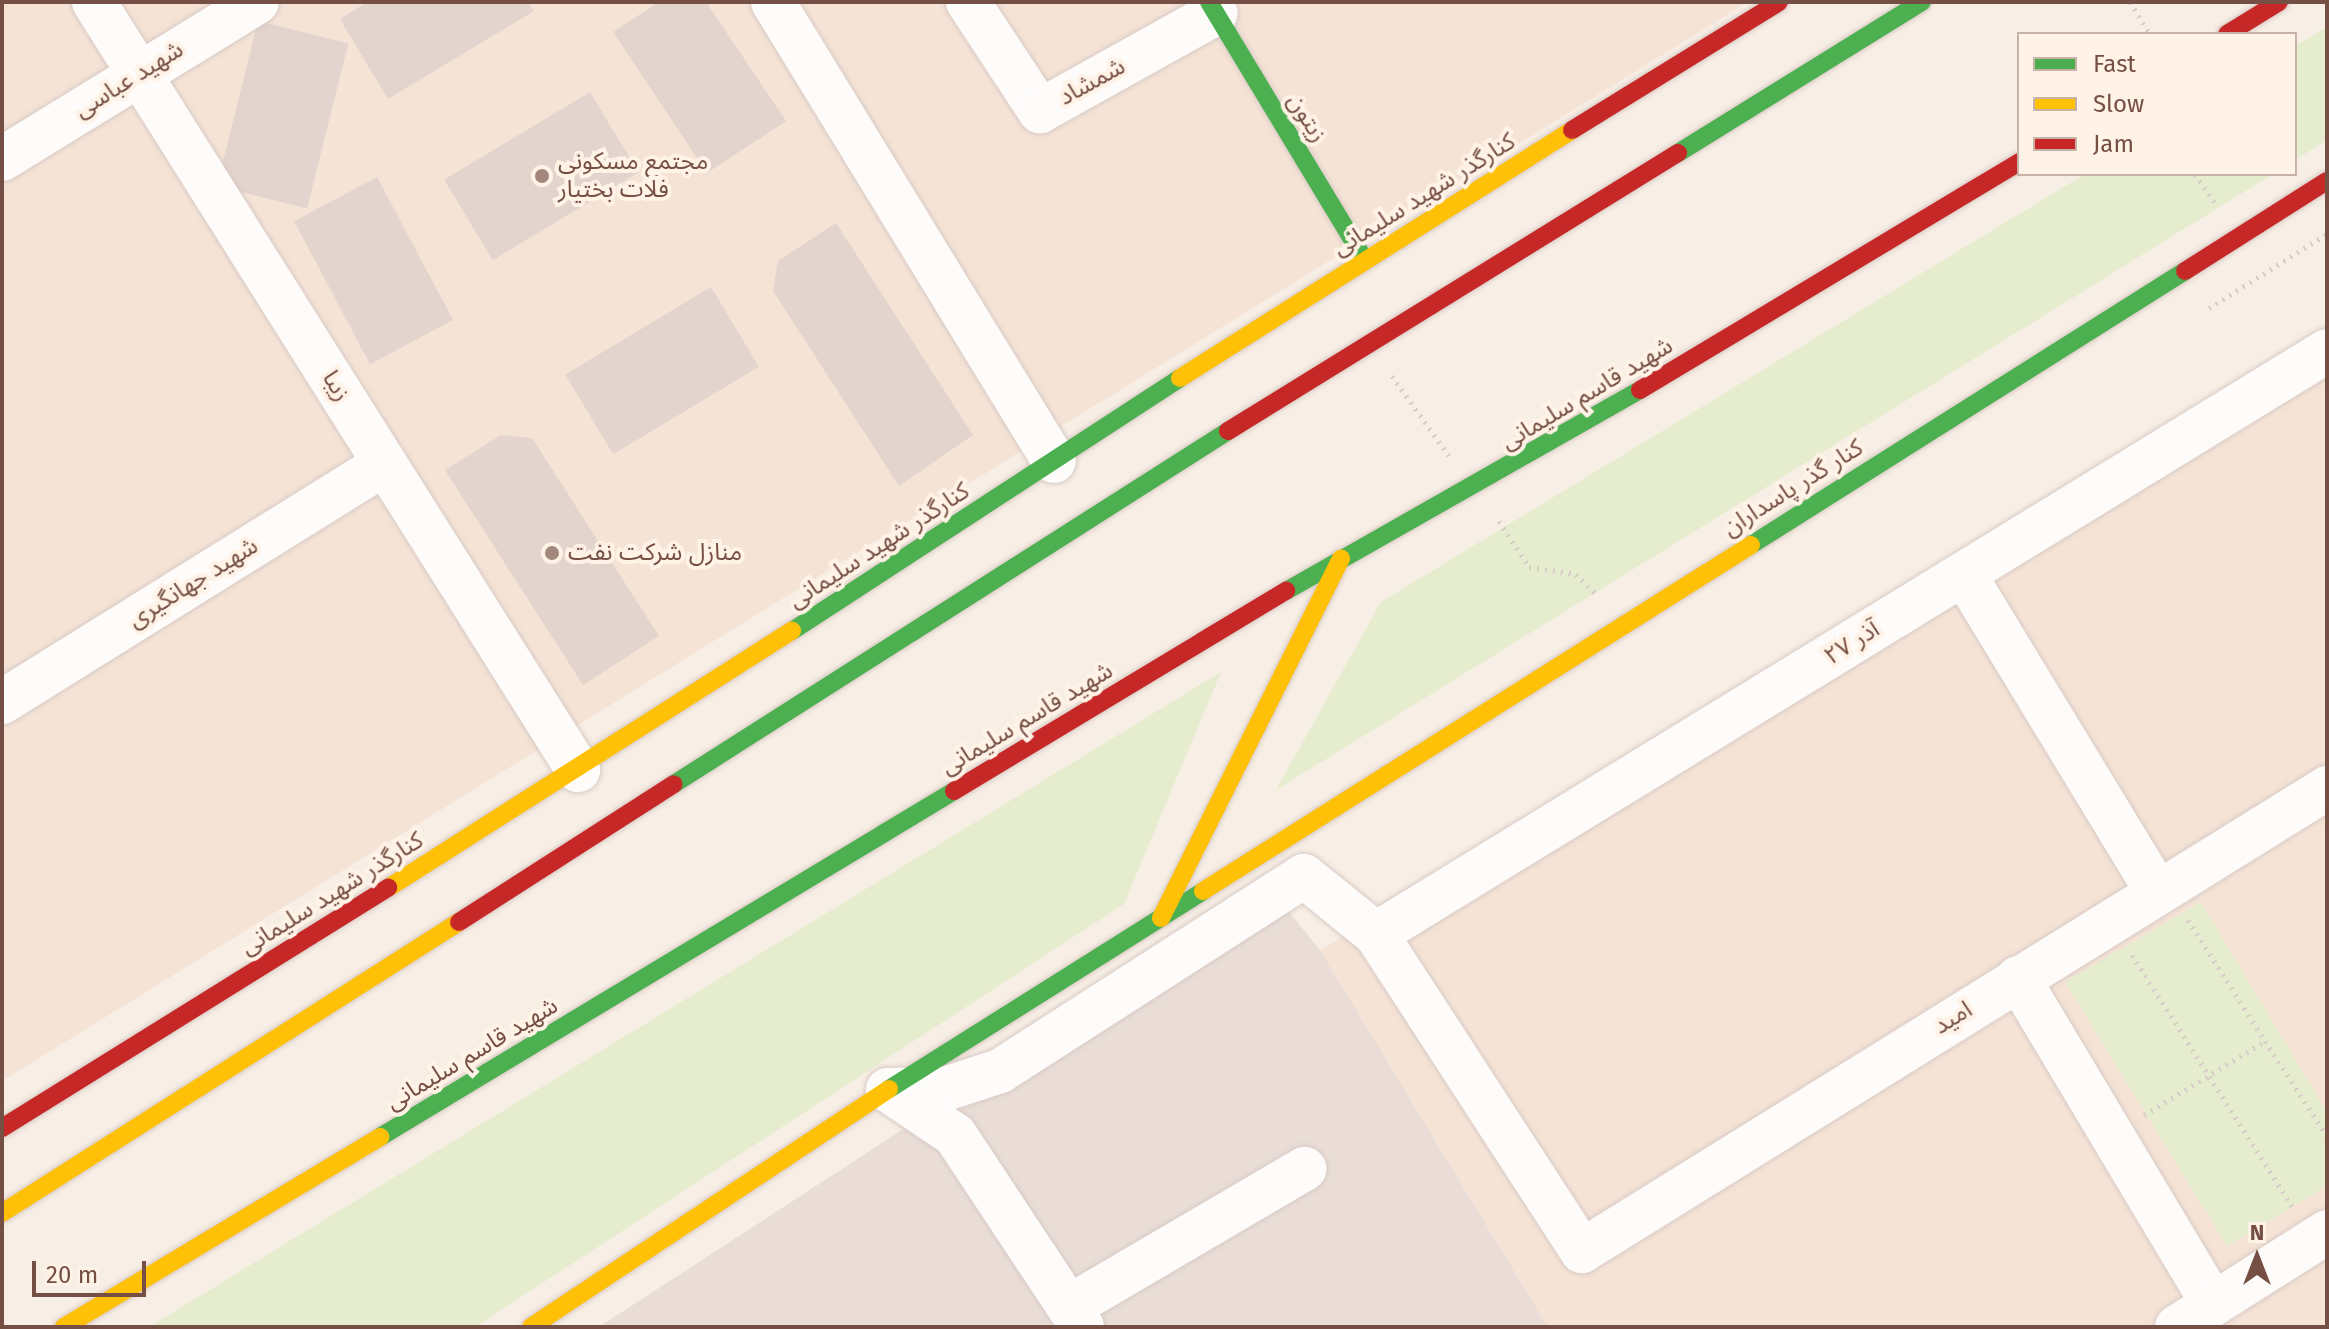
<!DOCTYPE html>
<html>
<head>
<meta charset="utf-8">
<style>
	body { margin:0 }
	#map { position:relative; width:2329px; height:1329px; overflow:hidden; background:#f7eee5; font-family:"Fira Sans","Noto Sans Arabic",sans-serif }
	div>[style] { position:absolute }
	.residential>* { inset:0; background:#f5e3d6 }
	.industrial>* { inset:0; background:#eaddd7 }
	.green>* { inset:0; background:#e5edce }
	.building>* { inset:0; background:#e3d4cd; transform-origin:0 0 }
	.path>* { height:5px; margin-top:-2.5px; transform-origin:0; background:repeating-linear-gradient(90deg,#d8ccc7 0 2px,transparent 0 8px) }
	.roads { filter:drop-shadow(0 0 2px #d8cac4) drop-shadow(0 0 2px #d8cac4) }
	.street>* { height:44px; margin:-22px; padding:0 22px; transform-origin:22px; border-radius:22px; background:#fefcfb }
	.fast>* { height:18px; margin:-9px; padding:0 9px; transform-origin:9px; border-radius:9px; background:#4caf50 }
	.slow>* { height:18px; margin:-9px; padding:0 9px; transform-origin:9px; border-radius:9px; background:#ffc107 }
	.jam>* { height:18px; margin:-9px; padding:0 9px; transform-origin:9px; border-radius:9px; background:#c62828 }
	.dots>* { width:22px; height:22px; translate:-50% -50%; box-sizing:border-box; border:4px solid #fff2e6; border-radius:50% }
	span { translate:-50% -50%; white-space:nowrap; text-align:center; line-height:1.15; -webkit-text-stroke:8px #fff2e6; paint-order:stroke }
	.street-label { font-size:24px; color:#764f44 }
	.poi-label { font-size:24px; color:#764f44 }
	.left { translate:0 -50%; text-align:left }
	.frame { position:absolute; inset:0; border:4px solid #764f44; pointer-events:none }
	.legend { position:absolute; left:2017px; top:32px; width:280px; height:144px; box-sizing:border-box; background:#fff2e6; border:2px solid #c8b1a5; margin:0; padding:10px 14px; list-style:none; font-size:24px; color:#764f44 }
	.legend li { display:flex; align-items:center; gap:16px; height:40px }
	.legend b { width:40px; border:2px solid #c8b1a5 }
	.north { position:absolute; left:2217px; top:1217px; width:80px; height:80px; -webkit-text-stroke:6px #fff2e6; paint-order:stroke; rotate:0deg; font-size:22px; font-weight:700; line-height:32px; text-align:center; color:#764f44 }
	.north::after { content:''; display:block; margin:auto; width:28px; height:36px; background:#764f44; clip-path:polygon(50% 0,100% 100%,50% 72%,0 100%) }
	.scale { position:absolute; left:32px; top:1261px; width:114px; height:36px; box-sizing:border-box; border:4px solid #764f44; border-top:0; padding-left:10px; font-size:24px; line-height:28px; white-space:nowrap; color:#764f44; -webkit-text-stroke:6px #fff2e6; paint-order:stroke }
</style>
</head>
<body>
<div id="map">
	<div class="residential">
		<div style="clip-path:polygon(2px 2px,1748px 2px,2px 1081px)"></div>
		<div style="clip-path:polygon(2327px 366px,2327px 1327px,1548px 1327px,1320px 950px)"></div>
	</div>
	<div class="industrial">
		<div style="clip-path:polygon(1271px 890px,1320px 950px,1548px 1327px,599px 1327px)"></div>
	</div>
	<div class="green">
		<div style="clip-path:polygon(2327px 27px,2327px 140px,2295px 160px,2295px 46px)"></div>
		<div style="clip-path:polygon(2085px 174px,2273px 174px,1276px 790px,1381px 602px)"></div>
		<div style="clip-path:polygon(1221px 672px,1124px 904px,475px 1327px,149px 1327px)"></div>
		<div style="clip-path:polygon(2201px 902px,2327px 1112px,2327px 1186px,2227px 1246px,2065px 982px)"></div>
	</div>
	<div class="building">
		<div style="clip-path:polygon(367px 2px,528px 2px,534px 11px,388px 99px,340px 19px)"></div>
		<div style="clip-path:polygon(659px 2px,706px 2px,786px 121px,707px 173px,613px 32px)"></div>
		<div style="left:258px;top:21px;width:93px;height:170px;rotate:14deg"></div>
		<div style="left:590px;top:92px;width:94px;height:170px;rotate:59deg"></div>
		<div style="left:377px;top:177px;width:162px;height:94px;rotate:62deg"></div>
		<div style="clip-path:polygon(836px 223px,973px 435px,899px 486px,773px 291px,778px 261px)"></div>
		<div style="left:711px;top:287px;width:93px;height:170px;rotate:59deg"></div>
		<div style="clip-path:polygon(501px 435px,532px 438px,659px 636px,583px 685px,445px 470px)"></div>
	</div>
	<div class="path">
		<div style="left:2130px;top:2px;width:38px;rotate:58deg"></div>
		<div style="left:2195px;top:174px;width:35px;rotate:55deg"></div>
		<div style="left:2209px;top:308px;width:139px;rotate:-32.1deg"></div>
		<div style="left:1392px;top:376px;width:98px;rotate:54.5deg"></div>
		<div style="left:1499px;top:521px;width:55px;rotate:56.9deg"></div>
		<div style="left:1529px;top:567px;width:48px;rotate:8.5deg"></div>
		<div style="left:1576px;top:574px;width:30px;rotate:46deg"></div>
		<div style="left:2188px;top:920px;width:143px;rotate:57.5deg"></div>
		<div style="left:2132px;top:955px;width:298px;rotate:57.5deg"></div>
		<div style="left:2144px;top:1115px;width:142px;rotate:-31.4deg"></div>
		<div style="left:2265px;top:1041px;width:113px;rotate:56.9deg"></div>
	</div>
	<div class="roads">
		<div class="street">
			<div style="left:94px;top:2px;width:908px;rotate:57.78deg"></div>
			<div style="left:773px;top:2px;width:538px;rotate:58.53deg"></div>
			<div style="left:968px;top:2px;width:131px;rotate:56.6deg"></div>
			<div style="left:1040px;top:111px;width:201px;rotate:-29.1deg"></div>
			<div style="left:2px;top:159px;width:299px;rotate:-31.6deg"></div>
			<div style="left:1964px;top:574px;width:371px;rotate:58.7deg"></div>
			<div style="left:2px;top:702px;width:451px;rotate:-31.9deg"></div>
			<div style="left:1376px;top:934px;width:1115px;rotate:-31.51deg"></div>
			<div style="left:2018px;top:978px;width:380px;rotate:59.1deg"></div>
			<div style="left:888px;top:1090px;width:57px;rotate:-1deg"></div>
			<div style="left:945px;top:1089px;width:58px;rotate:-18.1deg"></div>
			<div style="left:1000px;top:1071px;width:361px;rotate:-32.7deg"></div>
			<div style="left:1304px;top:876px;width:92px;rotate:38.9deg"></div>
			<div style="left:1376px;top:934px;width:378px;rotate:57deg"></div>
			<div style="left:1582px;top:1251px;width:877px;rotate:-31.86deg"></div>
			<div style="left:888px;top:1090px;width:81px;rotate:33.9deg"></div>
			<div style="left:955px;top:1135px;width:230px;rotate:56.5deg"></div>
			<div style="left:1069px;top:1307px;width:273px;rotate:-30.4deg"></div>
			<div style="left:2177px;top:1327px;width:178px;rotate:-32.3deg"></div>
		</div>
		<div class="fast">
			<div style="left:1209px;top:2px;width:300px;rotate:58.9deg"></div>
			<div style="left:1678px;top:153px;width:287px;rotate:-31.8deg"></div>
			<div style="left:1751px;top:545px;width:513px;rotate:-32.27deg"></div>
			<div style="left:1286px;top:591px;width:407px;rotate:-29.6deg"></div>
			<div style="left:792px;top:631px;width:463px;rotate:-33.1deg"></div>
			<div style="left:674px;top:784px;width:657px;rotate:-32.5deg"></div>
			<div style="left:889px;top:1089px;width:371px;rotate:-32.2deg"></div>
			<div style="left:380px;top:1137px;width:670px;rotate:-31.08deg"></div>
		</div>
		<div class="slow">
			<div style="left:1180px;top:378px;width:464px;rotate:-32.3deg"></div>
			<div style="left:388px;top:888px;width:479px;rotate:-32.5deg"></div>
			<div style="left:1203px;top:891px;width:648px;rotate:-32.27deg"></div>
			<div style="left:1161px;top:918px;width:402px;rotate:-63.4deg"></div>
			<div style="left:2px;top:1213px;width:542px;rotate:-32.49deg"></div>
			<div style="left:64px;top:1327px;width:369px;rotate:-31deg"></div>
			<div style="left:531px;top:1327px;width:430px;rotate:-33.6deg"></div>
		</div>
		<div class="jam">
			<div style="left:2227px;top:34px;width:61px;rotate:-31.6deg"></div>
			<div style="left:1572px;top:130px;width:243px;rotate:-31.7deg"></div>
			<div style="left:2185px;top:271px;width:168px;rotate:-32.4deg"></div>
			<div style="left:1640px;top:390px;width:442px;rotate:-31deg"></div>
			<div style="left:1228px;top:431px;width:529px;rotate:-31.71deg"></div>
			<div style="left:954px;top:791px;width:388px;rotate:-31.1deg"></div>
			<div style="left:459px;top:922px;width:255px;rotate:-32.7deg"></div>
			<div style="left:2px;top:1128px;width:455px;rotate:-31.9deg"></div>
		</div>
	</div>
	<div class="dots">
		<div style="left:542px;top:176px;background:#a3877c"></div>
		<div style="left:552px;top:553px;background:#a3877c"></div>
	</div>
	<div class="street-label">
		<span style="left:129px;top:80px;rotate:-32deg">شهید عباسی</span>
		<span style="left:1092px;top:82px;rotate:-29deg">شمشاد</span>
		<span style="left:1307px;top:118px;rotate:59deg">زیتون</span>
		<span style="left:1424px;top:195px;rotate:-32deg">کنارگذر شهید سلیمانی</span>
		<span style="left:336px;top:386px;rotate:58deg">زیبا</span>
		<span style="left:1587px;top:394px;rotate:-31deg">شهید قاسم سلیمانی</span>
		<span style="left:1793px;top:488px;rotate:-32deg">کنار گذر پاسداران</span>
		<span style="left:879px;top:546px;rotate:-33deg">کنارگذر شهید سلیمانی</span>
		<span style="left:193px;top:583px;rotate:-32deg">شهید جهانگیری</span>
		<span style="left:1852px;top:643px;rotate:-32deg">آذر ۲۷</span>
		<span style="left:1027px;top:719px;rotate:-31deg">شهید قاسم سلیمانی</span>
		<span style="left:332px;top:894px;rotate:-32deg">کنارگذر شهید سلیمانی</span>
		<span style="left:1953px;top:1018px;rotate:-32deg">امید</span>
		<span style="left:472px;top:1054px;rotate:-31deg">شهید قاسم سلیمانی</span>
	</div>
	<div class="poi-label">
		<span class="left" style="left:558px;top:176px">مجتمع مسکونی<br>فلات بختیار</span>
		<span class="left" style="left:568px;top:553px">منازل شرکت نفت</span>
	</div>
	<div class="frame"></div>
	<ul class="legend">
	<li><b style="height:10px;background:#4caf50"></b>Fast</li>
	<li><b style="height:10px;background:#ffc107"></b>Slow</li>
	<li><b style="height:10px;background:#c62828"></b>Jam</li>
	</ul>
	<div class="north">N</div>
	<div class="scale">20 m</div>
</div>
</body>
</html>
